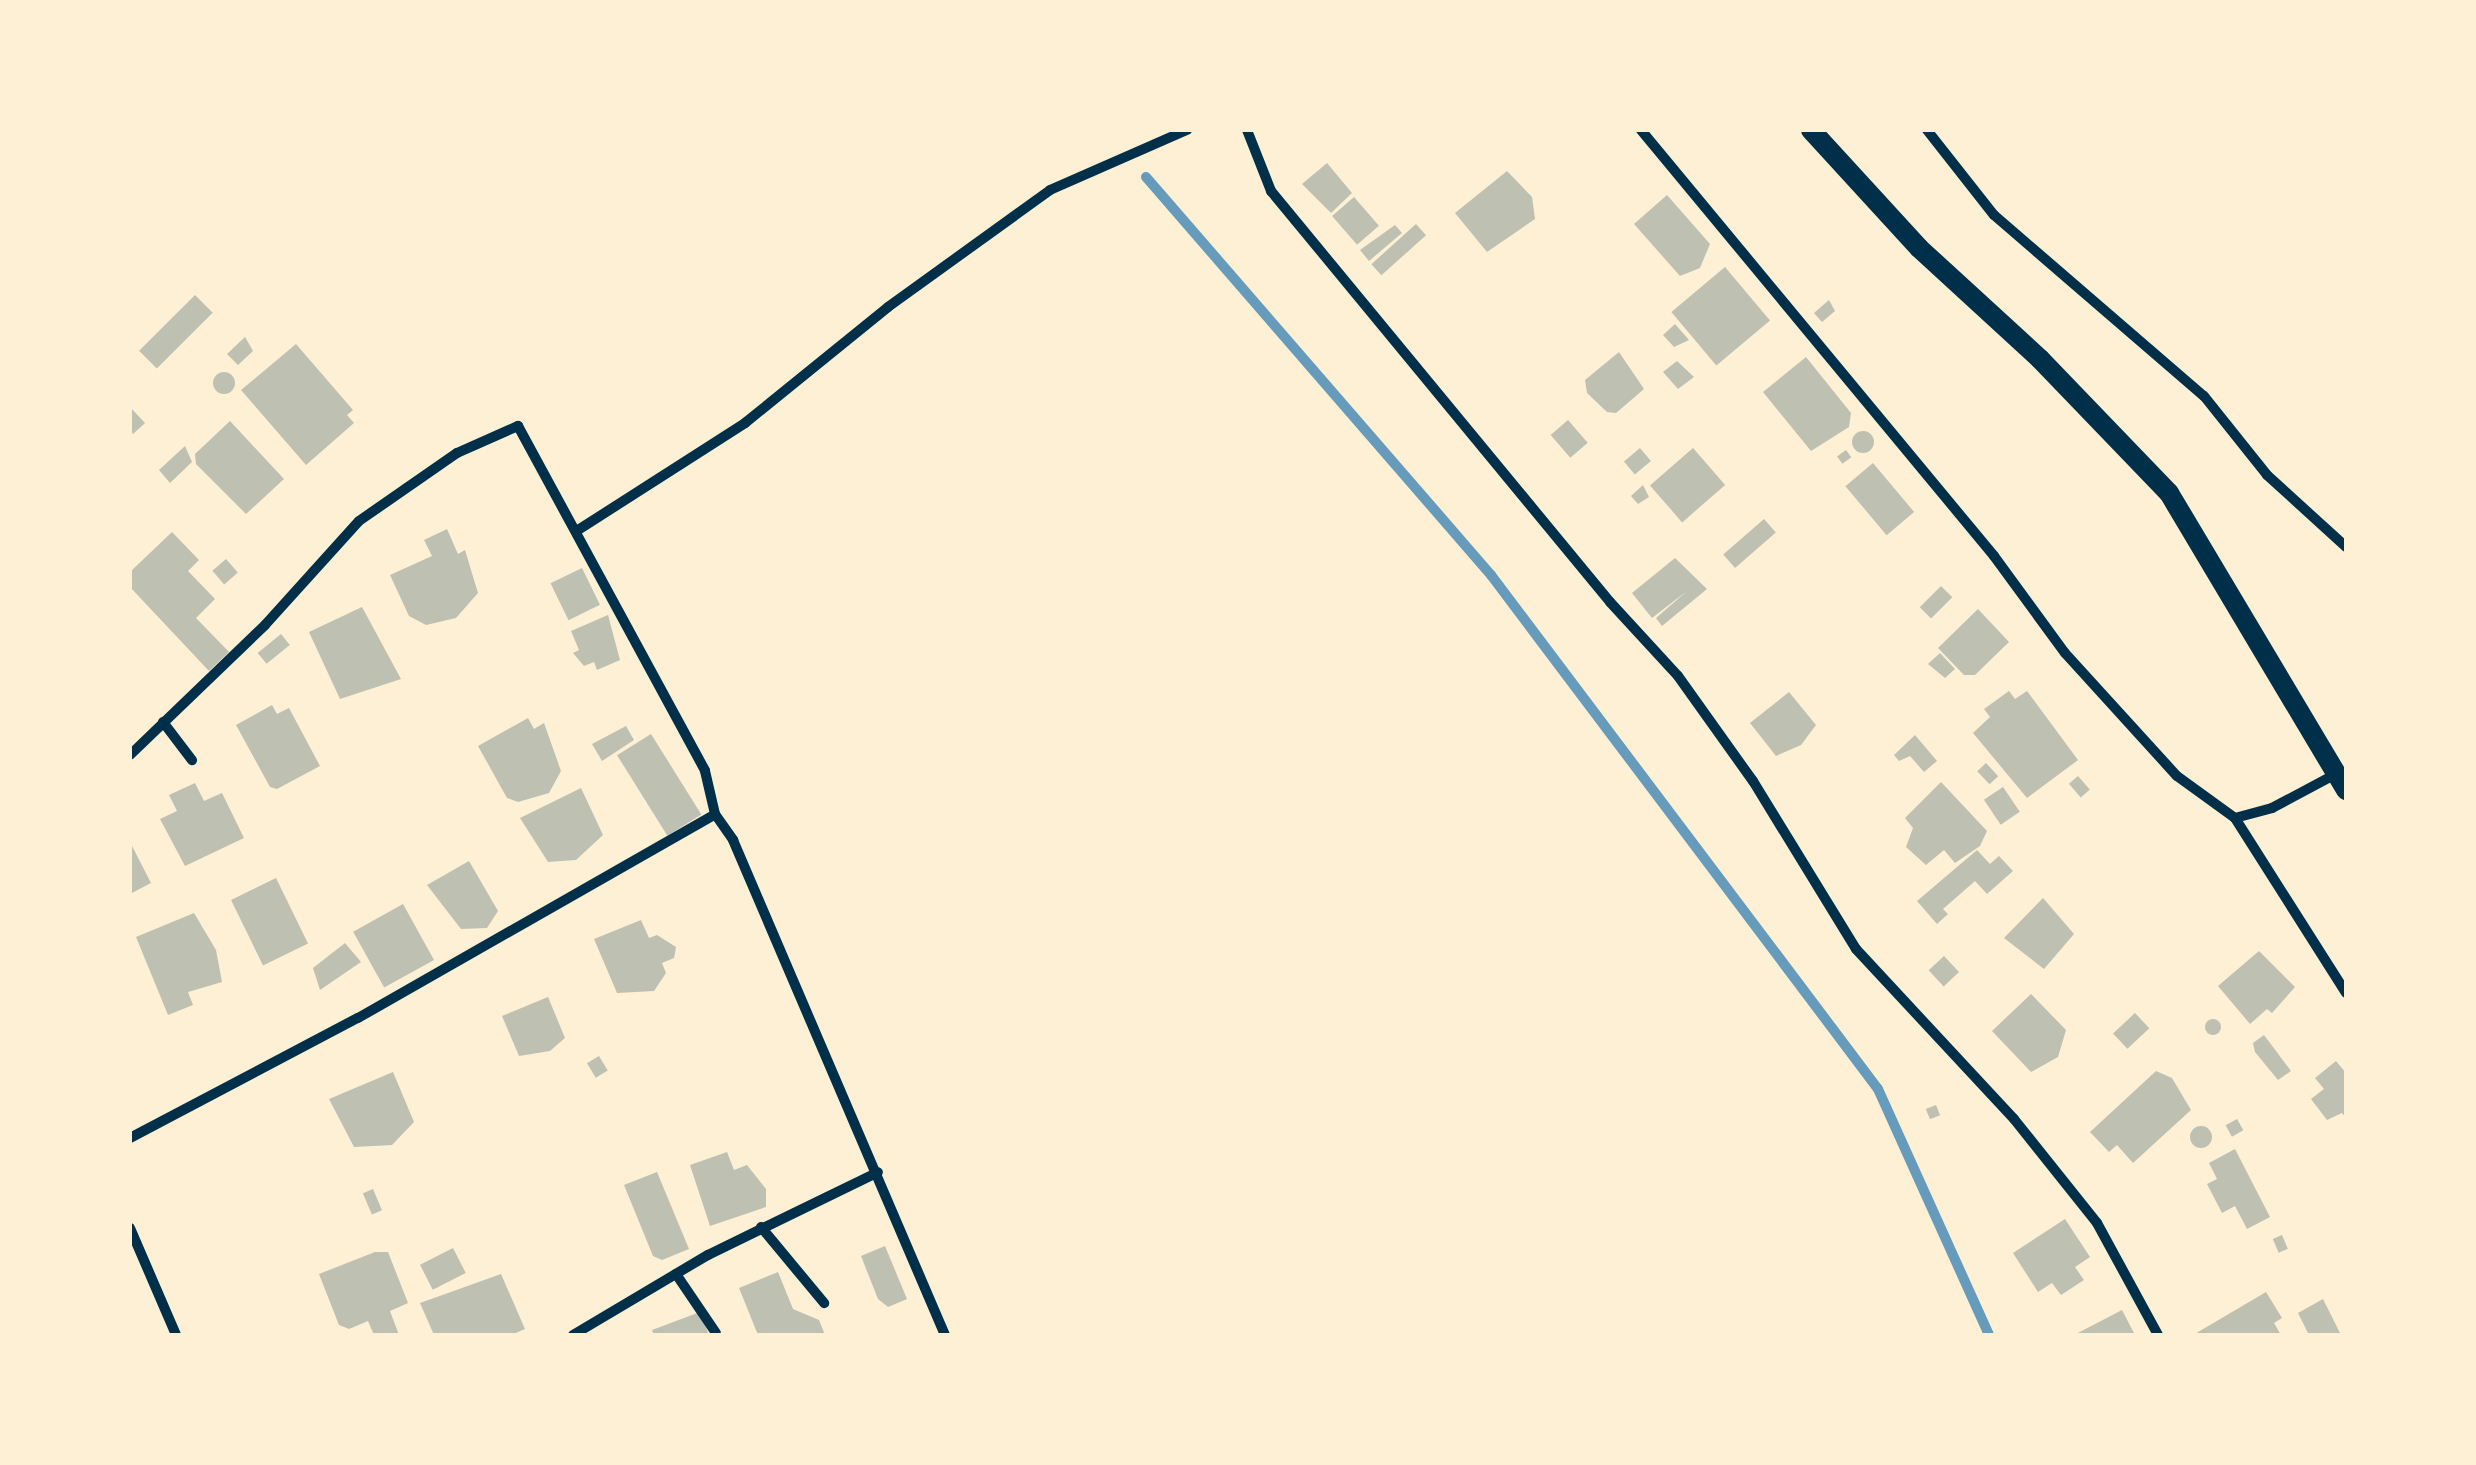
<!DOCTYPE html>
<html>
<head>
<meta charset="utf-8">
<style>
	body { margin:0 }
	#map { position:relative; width:2476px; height:1465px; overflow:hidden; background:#fdf0d5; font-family:"Noto Serif",serif }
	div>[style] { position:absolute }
	.stream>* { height:10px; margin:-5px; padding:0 5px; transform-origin:5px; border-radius:5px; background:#669bbc }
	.building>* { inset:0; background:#bec0b2; transform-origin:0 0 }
	.round { border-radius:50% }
	.minor>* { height:10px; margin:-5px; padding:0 5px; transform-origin:5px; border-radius:5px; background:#003049 }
	.secondary>* { height:20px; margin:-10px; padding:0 10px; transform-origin:10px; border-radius:10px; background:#003049 }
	span { translate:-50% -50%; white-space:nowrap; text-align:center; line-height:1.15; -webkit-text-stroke:10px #fdf0d5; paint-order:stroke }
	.frame { position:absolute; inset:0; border:132px solid #fdf0d5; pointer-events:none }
</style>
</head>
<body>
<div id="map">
	<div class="stream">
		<div style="left:1146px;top:177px;width:527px;rotate:49.08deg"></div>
		<div style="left:1491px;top:575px;width:643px;rotate:53.02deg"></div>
		<div style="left:1878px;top:1089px;width:270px;rotate:65.7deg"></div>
	</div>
	<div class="building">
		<div style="clip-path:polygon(1327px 163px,1352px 193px,1331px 213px,1302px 184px)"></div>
		<div style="clip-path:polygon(1507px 171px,1532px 197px,1535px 219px,1487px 252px,1455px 213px)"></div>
		<div style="clip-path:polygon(1667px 195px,1710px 244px,1700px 268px,1680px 276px,1634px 224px)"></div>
		<div style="left:1354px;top:197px;width:38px;height:29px;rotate:49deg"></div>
		<div style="left:1416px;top:224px;width:15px;height:60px;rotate:48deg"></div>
		<div style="clip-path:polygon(1395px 225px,1402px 233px,1369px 261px,1360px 250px)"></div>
		<div style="left:1725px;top:267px;width:70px;height:70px;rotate:50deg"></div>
		<div style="left:195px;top:295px;width:25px;height:79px;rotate:45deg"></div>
		<div style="clip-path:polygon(1829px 300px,1835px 311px,1822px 322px,1814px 313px)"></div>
		<div style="clip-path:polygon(1675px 324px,1689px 340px,1674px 347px,1663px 335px)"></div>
		<div style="clip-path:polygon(245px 337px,253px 351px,238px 365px,227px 354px)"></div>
		<div style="clip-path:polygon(296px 344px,353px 410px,347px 415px,354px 423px,306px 465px,241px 390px)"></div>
		<div style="clip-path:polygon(1619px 352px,1644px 389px,1616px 413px,1607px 412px,1587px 393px,1585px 380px)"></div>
		<div style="clip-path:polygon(1806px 357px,1851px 413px,1849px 427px,1811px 451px,1763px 392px)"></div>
		<div style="clip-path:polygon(1677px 361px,1694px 377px,1678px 389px,1663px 372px)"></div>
		<div class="round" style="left:213px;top:372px;width:22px;height:22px"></div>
		<div style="clip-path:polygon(130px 407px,145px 423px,133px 434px,130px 430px)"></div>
		<div style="left:1568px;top:420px;width:30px;height:23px;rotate:49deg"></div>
		<div style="clip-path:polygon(230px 421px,284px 479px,246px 514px,196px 464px,195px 454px)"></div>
		<div class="round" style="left:1852px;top:431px;width:22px;height:22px"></div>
		<div style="clip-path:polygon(185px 446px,192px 462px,170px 483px,159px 470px)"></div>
		<div style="left:1640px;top:448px;width:17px;height:21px;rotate:50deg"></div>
		<div style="left:1693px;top:448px;width:49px;height:57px;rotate:49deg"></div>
		<div style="left:1846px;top:450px;width:9px;height:11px;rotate:54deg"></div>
		<div style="left:1873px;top:463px;width:64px;height:36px;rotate:50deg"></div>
		<div style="clip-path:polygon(1643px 485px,1649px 497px,1638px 504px,1631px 496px)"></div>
		<div style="left:1764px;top:519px;width:18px;height:54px;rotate:49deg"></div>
		<div style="clip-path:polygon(447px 529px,458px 554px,465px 550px,478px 593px,456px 618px,426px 625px,409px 616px,390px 575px,432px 556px,424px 540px)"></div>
		<div style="clip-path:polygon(172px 532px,199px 560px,188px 571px,215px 599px,196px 618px,229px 652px,209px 671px,130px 587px,130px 572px)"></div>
		<div style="clip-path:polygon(1675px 558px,1707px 589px,1662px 626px,1656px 618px,1687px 591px,1652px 618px,1632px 593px)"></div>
		<div style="left:226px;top:559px;width:18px;height:18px;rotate:49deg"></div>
		<div style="left:582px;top:568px;width:41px;height:35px;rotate:64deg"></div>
		<div style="left:1941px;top:586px;width:16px;height:30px;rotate:45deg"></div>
		<div style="clip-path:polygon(362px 607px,401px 679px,340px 699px,309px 632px)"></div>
		<div style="clip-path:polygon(1978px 609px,2009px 642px,1975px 675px,1964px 675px,1938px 648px)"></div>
		<div style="clip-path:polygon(608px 615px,620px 660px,597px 670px,594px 662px,584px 666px,573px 653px,579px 650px,571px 631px)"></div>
		<div style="left:281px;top:634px;width:14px;height:30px;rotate:51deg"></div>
		<div style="clip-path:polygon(1940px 653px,1955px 669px,1945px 678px,1928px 664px)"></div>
		<div style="clip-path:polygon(2009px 691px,2015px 699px,2027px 691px,2078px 760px,2027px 798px,1973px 733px,1990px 717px,1984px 709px)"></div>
		<div style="clip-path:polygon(1789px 692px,1816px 725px,1801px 745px,1776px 756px,1750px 723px)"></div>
		<div style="clip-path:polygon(272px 705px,277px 714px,289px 708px,320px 766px,277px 789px,270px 787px,236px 725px)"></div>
		<div style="clip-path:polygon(528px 718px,534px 729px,544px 723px,561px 771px,549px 793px,518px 802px,507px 798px,478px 746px)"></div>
		<div style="clip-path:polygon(626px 726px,634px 740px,602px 761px,592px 744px)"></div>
		<div style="left:651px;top:734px;width:95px;height:40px;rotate:58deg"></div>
		<div style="clip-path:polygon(1915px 735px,1937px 761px,1924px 772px,1910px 756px,1899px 761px,1894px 755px)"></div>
		<div style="left:1986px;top:763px;width:18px;height:12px;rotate:47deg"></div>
		<div style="left:2078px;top:776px;width:18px;height:12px;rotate:49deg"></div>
		<div style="clip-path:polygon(1941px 782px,1987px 831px,1980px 846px,1955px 863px,1944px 850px,1926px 865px,1906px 847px,1913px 828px,1905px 818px)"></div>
		<div style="clip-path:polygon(195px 783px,204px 801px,222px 793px,244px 838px,185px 866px,160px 819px,177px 811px,169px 795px)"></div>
		<div style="left:2003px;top:787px;width:30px;height:23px;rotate:56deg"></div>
		<div style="clip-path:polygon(581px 788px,603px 835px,576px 860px,548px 862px,520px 818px)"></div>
		<div style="clip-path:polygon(130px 842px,151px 883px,130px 894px)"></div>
		<div style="clip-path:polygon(1977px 850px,1990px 864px,1999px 856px,2013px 871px,1987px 894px,1975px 881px,1943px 909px,1948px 914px,1937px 924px,1917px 901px)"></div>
		<div style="clip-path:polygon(469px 861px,498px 911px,487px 928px,461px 929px,427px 885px)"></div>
		<div style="left:276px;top:878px;width:73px;height:50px;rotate:64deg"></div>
		<div style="clip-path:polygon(2043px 898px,2074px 934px,2044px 969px,2004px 938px)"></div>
		<div style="left:403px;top:904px;width:64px;height:57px;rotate:61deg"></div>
		<div style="clip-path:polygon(194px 913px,216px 950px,222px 982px,188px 992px,193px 1005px,168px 1015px,136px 937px)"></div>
		<div style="clip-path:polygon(641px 920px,649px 938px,657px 935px,676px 947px,674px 958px,662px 963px,666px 973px,654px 991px,617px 993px,594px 939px)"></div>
		<div style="clip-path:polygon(345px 943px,361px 962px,320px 990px,313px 968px)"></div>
		<div style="clip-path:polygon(2259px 951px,2295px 987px,2272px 1013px,2267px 1009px,2250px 1024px,2218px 986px)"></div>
		<div style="left:1944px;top:956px;width:22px;height:21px;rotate:47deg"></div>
		<div style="clip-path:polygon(2031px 994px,2066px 1030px,2058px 1057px,2031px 1072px,1992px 1031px)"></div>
		<div style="clip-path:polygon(548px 997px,565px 1038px,550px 1051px,519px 1056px,502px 1016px)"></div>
		<div style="left:2135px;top:1013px;width:21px;height:30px;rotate:47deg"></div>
		<div class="round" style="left:2205px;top:1019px;width:16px;height:16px"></div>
		<div style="clip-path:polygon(2264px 1035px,2291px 1071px,2278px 1080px,2255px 1052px,2253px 1043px)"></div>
		<div style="left:599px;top:1056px;width:17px;height:14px;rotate:59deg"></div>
		<div style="clip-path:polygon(2336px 1061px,2346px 1073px,2346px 1118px,2342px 1113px,2327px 1120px,2311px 1099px,2324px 1089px,2315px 1078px)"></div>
		<div style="clip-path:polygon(2156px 1071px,2172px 1078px,2191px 1110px,2133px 1163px,2117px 1145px,2109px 1152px,2090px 1132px)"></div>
		<div style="clip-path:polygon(393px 1072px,414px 1122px,392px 1145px,354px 1147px,329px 1099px)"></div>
		<div style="left:1936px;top:1105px;width:11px;height:11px;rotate:68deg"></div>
		<div style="left:2237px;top:1119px;width:13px;height:13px;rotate:61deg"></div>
		<div class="round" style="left:2190px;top:1126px;width:22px;height:22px"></div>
		<div style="clip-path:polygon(2235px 1149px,2270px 1217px,2247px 1229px,2235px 1206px,2222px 1213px,2207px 1184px,2217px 1179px,2209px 1163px)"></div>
		<div style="clip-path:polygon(727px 1152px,734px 1170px,747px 1165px,766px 1189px,766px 1207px,710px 1226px,690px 1165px)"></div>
		<div style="clip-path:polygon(657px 1172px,689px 1249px,662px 1260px,653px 1256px,624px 1185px)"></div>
		<div style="left:373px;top:1189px;width:23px;height:11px;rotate:67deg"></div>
		<div style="clip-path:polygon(2065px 1219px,2090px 1257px,2075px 1267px,2084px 1280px,2061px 1295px,2052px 1283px,2038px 1292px,2013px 1253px)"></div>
		<div style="left:2282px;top:1235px;width:15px;height:10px;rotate:67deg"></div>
		<div style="clip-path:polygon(885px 1246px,907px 1299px,888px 1307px,878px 1299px,861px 1256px)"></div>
		<div style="left:453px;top:1248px;width:28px;height:37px;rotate:63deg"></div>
		<div style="clip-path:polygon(375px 1252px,388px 1252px,408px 1303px,390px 1311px,399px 1335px,374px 1335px,368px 1321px,349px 1329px,339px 1325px,319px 1274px)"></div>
		<div style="clip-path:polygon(778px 1272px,793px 1309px,819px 1320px,825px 1335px,758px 1335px,739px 1288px)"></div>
		<div style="clip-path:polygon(501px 1274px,525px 1329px,511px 1335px,434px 1335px,420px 1303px)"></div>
		<div style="clip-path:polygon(2266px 1292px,2282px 1318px,2274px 1323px,2281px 1335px,2193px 1335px)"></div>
		<div style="clip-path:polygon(2323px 1299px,2341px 1335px,2309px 1335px,2298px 1313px)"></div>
		<div style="clip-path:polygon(2122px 1310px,2135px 1335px,2074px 1335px)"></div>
		<div style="clip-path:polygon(700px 1312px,709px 1335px,654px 1335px,652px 1330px)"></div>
	</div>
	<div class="minor">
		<div style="left:1247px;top:130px;width:66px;rotate:68.5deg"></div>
		<div style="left:1271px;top:191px;width:533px;rotate:50.48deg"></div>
		<div style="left:1610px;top:602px;width:100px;rotate:47.4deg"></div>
		<div style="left:1678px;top:676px;width:129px;rotate:54.5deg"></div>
		<div style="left:1753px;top:781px;width:197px;rotate:58.5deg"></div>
		<div style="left:1856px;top:949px;width:232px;rotate:47.1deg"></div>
		<div style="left:2014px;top:1119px;width:133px;rotate:51.4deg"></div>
		<div style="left:2097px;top:1223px;width:128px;rotate:61.4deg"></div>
		<div style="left:1641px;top:130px;width:553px;rotate:50.35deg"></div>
		<div style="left:1994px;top:556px;width:120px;rotate:53.8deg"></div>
		<div style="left:2065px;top:653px;width:166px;rotate:47.7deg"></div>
		<div style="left:2177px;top:776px;width:72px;rotate:35.9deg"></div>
		<div style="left:2235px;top:818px;width:38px;rotate:-15deg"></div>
		<div style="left:2272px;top:808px;width:72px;rotate:-28deg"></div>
		<div style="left:1927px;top:130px;width:108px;rotate:51.8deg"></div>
		<div style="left:1994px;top:215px;width:277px;rotate:40.8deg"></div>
		<div style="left:2204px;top:396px;width:101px;rotate:51.4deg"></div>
		<div style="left:2267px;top:475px;width:107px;rotate:42.3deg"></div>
		<div style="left:578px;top:530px;width:198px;rotate:-32.6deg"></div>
		<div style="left:745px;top:423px;width:184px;rotate:-39deg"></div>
		<div style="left:888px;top:307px;width:200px;rotate:-35.8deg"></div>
		<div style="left:1050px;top:190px;width:150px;rotate:-23.7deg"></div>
		<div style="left:163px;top:722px;width:48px;rotate:52.7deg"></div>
		<div style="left:130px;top:755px;width:187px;rotate:-43.9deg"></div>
		<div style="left:265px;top:625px;width:140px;rotate:-47.9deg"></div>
		<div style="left:359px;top:521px;width:119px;rotate:-34.8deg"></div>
		<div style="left:457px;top:453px;width:67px;rotate:-23.9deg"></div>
		<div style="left:518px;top:426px;width:392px;rotate:61.5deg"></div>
		<div style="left:705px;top:771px;width:44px;rotate:76.9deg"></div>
		<div style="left:715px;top:814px;width:32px;rotate:55deg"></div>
		<div style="left:733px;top:840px;width:538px;rotate:66.82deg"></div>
		<div style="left:2235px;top:818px;width:207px;rotate:57.6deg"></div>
		<div style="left:130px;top:1138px;width:258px;rotate:-27.8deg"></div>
		<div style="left:358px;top:1018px;width:411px;rotate:-29.7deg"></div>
		<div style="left:761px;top:1227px;width:99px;rotate:50.3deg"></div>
		<div style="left:130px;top:1228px;width:116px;rotate:66.7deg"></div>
		<div style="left:676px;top:1274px;width:71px;rotate:55.9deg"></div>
		<div style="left:573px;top:1335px;width:157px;rotate:-30.7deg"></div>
		<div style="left:708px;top:1255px;width:189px;rotate:-26deg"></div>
	</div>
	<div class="secondary">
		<div style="left:1811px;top:130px;width:160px;rotate:47.5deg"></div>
		<div style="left:1919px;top:248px;width:164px;rotate:42.5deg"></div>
		<div style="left:2040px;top:359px;width:186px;rotate:46.1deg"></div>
		<div style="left:2169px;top:493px;width:346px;rotate:59.2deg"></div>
	</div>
	<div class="frame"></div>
</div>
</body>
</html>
